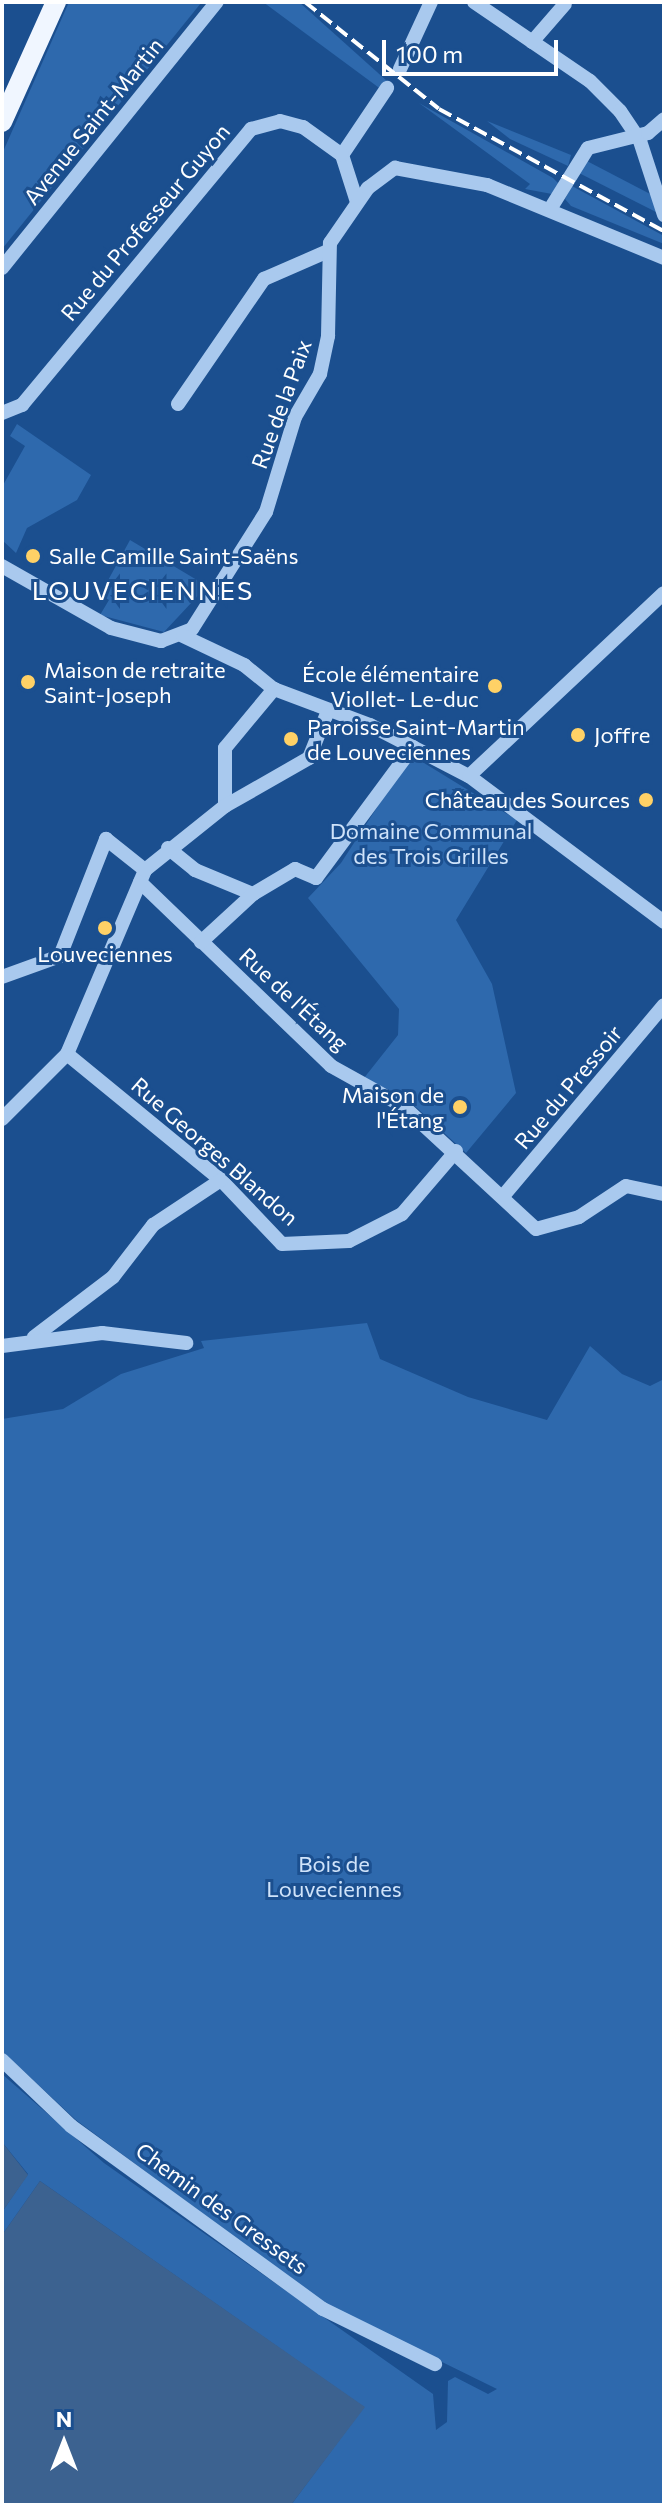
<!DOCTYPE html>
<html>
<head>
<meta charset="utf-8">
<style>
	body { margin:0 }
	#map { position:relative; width:666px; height:2507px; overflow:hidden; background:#1b4f8f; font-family:Commissioner,sans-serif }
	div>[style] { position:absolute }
	.green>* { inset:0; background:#2e69ad }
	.water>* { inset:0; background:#3c6290 }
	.minor>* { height:14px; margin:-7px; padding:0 7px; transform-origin:7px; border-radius:7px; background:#a9c9ee }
	.major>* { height:20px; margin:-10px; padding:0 10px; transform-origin:10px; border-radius:10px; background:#f0f6ff }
	.rail>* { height:4px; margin-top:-2px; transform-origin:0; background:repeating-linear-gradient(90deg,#fff 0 14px,transparent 0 20px) }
	.dots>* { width:22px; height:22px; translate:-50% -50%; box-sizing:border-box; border:4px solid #1b4f8f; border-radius:50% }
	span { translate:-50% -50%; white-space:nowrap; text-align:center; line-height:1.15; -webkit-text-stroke:6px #1b4f8f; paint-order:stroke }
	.street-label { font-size:22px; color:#fff }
	.poi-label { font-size:22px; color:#fff }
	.left { translate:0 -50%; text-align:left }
	.right { translate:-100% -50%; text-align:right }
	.park-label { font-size:22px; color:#cfe3fa }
	.quarter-label { font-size:26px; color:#fff; letter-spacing:2px }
	.frame { position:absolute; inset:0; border:4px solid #fff; pointer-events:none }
	.north { position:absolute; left:24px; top:2403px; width:80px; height:80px; -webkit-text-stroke:6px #1b4f8f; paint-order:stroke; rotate:0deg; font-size:22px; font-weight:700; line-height:32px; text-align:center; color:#fff }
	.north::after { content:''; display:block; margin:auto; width:28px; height:36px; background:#fff; clip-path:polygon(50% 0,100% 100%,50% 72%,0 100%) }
	.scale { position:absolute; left:382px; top:40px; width:176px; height:36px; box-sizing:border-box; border:4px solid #fff; border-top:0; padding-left:10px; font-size:24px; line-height:28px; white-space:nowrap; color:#fff; -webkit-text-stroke:6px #1b4f8f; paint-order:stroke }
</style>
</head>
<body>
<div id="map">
	<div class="green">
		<div style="clip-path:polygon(69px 2px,201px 3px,2px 249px,2px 154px)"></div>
		<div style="clip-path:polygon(263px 2px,299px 2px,387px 81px,382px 90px)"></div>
		<div style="clip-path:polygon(419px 103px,553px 178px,559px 184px,552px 194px,525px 189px,530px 184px)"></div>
		<div style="clip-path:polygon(487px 121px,571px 155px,568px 166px,510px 139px)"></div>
		<div style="clip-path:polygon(585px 160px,654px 196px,658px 213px,577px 172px)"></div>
		<div style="clip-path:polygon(572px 186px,664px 236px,664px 244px,571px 206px,565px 199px)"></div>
		<div style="clip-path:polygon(17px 424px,91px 475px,77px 500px,27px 528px,16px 553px,2px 540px,2px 487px,25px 446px,10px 436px)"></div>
		<div style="clip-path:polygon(130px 540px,207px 586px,164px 632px,100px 615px,109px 600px,100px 595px)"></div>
		<div style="clip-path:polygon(411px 755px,517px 820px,456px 920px,492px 984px,516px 1093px,466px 1153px,406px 1098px,364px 1078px,398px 1035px,399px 1009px,308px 898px,341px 863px)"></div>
		<div style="clip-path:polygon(367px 1323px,380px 1359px,468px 1397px,547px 1420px,590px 1346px,622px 1374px,650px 1386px,664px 1379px,664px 2505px,291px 2505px,364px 2407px,40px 2181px,2px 2235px,2px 2212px,28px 2174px,2px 2142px,2px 2074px,104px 2163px,433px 2394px,436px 2430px,447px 2422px,448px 2381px,455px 2377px,488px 2394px,497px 2389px,326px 2305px,76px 2120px,2px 2051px,2px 1419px,63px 1409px,121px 1374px,204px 1348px,201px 1341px)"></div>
	</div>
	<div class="water">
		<div style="clip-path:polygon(2px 2142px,28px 2175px,2px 2212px)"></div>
		<div style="clip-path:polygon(40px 2181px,365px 2407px,291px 2505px,2px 2505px,2px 2235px)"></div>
	</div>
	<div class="minor">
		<div style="left:474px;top:2px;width:140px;rotate:34.3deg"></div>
		<div style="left:590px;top:81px;width:42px;rotate:45deg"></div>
		<div style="left:620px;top:111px;width:36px;rotate:56deg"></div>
		<div style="left:640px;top:141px;width:78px;rotate:72deg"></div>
		<div style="left:532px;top:42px;width:50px;rotate:-49deg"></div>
		<div style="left:400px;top:69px;width:74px;rotate:-65.2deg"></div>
		<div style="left:357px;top:202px;width:49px;rotate:-107.7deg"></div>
		<div style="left:342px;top:155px;width:81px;rotate:-56.1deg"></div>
		<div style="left:552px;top:206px;width:68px;rotate:-58.2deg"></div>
		<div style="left:588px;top:148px;width:62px;rotate:-14deg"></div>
		<div style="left:648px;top:133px;width:21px;rotate:-41deg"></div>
		<div style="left:2px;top:268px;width:342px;rotate:-51.1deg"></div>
		<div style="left:178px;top:404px;width:152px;rotate:-55.5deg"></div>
		<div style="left:264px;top:279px;width:70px;rotate:-23.6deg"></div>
		<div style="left:2px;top:413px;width:22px;rotate:-22deg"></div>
		<div style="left:22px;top:405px;width:359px;rotate:-50.3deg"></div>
		<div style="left:251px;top:129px;width:30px;rotate:-15deg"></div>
		<div style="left:280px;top:121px;width:24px;rotate:15deg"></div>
		<div style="left:303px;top:127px;width:48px;rotate:35.7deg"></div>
		<div style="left:2px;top:566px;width:125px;rotate:29.6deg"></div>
		<div style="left:111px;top:628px;width:52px;rotate:14.6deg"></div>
		<div style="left:161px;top:641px;width:33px;rotate:-21deg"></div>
		<div style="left:192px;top:629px;width:138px;rotate:-57.7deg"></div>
		<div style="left:266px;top:512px;width:99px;rotate:-73deg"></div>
		<div style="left:295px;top:417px;width:50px;rotate:-59.8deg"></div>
		<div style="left:320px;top:374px;width:39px;rotate:-78deg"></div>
		<div style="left:328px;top:336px;width:93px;rotate:-88.8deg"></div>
		<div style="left:330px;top:243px;width:67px;rotate:-55.4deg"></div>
		<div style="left:368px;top:188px;width:34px;rotate:-37deg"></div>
		<div style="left:395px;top:168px;width:94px;rotate:10.5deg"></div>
		<div style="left:487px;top:185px;width:191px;rotate:22.4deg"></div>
		<div style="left:183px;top:636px;width:68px;rotate:25.4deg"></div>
		<div style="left:244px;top:665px;width:38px;rotate:39deg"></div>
		<div style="left:274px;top:689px;width:103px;rotate:20.6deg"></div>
		<div style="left:370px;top:725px;width:111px;rotate:27.3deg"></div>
		<div style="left:469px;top:776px;width:244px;rotate:36.8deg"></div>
		<div style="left:469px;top:776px;width:267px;rotate:-43.2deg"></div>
		<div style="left:225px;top:806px;width:58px;rotate:-90deg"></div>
		<div style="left:225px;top:748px;width:77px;rotate:-50.3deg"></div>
		<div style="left:168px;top:848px;width:35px;rotate:39deg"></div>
		<div style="left:195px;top:870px;width:63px;rotate:22.5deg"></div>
		<div style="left:253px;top:894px;width:49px;rotate:-30.8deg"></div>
		<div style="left:295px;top:869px;width:23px;rotate:23deg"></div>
		<div style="left:316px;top:878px;width:163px;rotate:-53.5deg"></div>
		<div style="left:140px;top:882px;width:265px;rotate:43.9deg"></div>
		<div style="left:331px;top:1066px;width:82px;rotate:29.1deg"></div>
		<div style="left:403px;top:1106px;width:181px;rotate:42.8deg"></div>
		<div style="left:536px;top:1229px;width:45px;rotate:-15.6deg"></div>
		<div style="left:579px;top:1217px;width:56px;rotate:-33.4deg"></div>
		<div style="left:626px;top:1186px;width:39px;rotate:12deg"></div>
		<div style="left:201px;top:942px;width:71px;rotate:-42.7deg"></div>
		<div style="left:2px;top:977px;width:62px;rotate:-19.9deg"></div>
		<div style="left:60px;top:956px;width:126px;rotate:-68.5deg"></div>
		<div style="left:106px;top:839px;width:50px;rotate:38.5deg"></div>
		<div style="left:67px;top:1054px;width:199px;rotate:39.3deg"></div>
		<div style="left:221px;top:1180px;width:88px;rotate:46.4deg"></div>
		<div style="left:282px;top:1244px;width:67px;rotate:-2.6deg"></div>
		<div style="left:349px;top:1241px;width:59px;rotate:-27deg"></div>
		<div style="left:402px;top:1214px;width:83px;rotate:-49.4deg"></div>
		<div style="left:2px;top:1119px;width:92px;rotate:-45deg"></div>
		<div style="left:67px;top:1054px;width:200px;rotate:-67deg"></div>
		<div style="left:145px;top:870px;width:102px;rotate:-38.7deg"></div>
		<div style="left:225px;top:806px;width:97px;rotate:-29.7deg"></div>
		<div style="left:309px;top:758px;width:51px;rotate:-68deg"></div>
		<div style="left:504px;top:1195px;width:248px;rotate:-49.9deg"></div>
		<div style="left:34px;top:1337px;width:99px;rotate:-37.2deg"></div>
		<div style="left:113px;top:1277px;width:66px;rotate:-52.4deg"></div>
		<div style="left:153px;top:1225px;width:82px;rotate:-33.5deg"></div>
		<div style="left:2px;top:1346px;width:101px;rotate:-7.4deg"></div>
		<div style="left:102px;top:1333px;width:85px;rotate:6.8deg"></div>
		<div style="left:2px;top:2060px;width:95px;rotate:43.7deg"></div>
		<div style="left:71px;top:2126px;width:311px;rotate:36deg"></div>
		<div style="left:323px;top:2309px;width:125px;rotate:26.2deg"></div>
	</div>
	<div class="major">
		<div style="left:2px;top:122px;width:132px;rotate:-65.8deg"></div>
	</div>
	<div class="rail">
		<div style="left:305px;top:2px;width:171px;rotate:38.6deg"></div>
		<div style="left:439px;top:109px;width:256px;rotate:28.5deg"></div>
	</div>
	<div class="dots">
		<div style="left:33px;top:556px;background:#ffd166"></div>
		<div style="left:28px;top:682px;background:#ffd166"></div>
		<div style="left:495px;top:686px;background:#ffd166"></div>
		<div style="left:578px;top:735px;background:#ffd166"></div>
		<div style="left:291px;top:739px;background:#ffd166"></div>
		<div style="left:646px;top:800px;background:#ffd166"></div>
		<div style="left:105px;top:928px;background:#ffd166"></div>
		<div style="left:460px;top:1107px;background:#ffd166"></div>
	</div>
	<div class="street-label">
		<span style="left:93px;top:121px;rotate:-51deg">Avenue Saint-Martin</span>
		<span style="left:145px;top:222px;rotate:-50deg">Rue du Professeur Guyon</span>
		<span style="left:281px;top:404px;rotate:-70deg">Rue de la Paix</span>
		<span style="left:294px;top:999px;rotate:43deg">Rue de l'Étang</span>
		<span style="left:568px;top:1087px;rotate:-50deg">Rue du Pressoir</span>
		<span style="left:215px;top:1151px;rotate:41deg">Rue Georges Blandon</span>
		<span style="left:222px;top:2208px;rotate:36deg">Chemin des Gressets</span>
	</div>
	<div class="poi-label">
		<span class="left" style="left:49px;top:556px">Salle Camille Saint-Saëns</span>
		<span class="left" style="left:44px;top:682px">Maison de retraite<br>Saint-Joseph</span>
		<span class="right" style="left:479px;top:686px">École élémentaire<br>Viollet- Le-duc</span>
		<span class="left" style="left:307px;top:739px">Paroisse Saint-Martin<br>de Louveciennes</span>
		<span class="left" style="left:594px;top:735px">Joffre</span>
		<span class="right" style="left:630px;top:800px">Château des Sources</span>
		<span style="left:105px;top:954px">Louveciennes</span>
		<span class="right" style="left:444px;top:1107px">Maison de<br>l'Étang</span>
	</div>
	<div class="park-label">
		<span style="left:431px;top:843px">Domaine Communal<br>des Trois Grilles</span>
		<span style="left:334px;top:1876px">Bois de<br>Louveciennes</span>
	</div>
	<div class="quarter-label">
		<span style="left:143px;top:590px">LOUVECIENNES</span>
	</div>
	<div class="frame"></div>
	<div class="north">N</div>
	<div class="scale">100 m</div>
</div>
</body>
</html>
